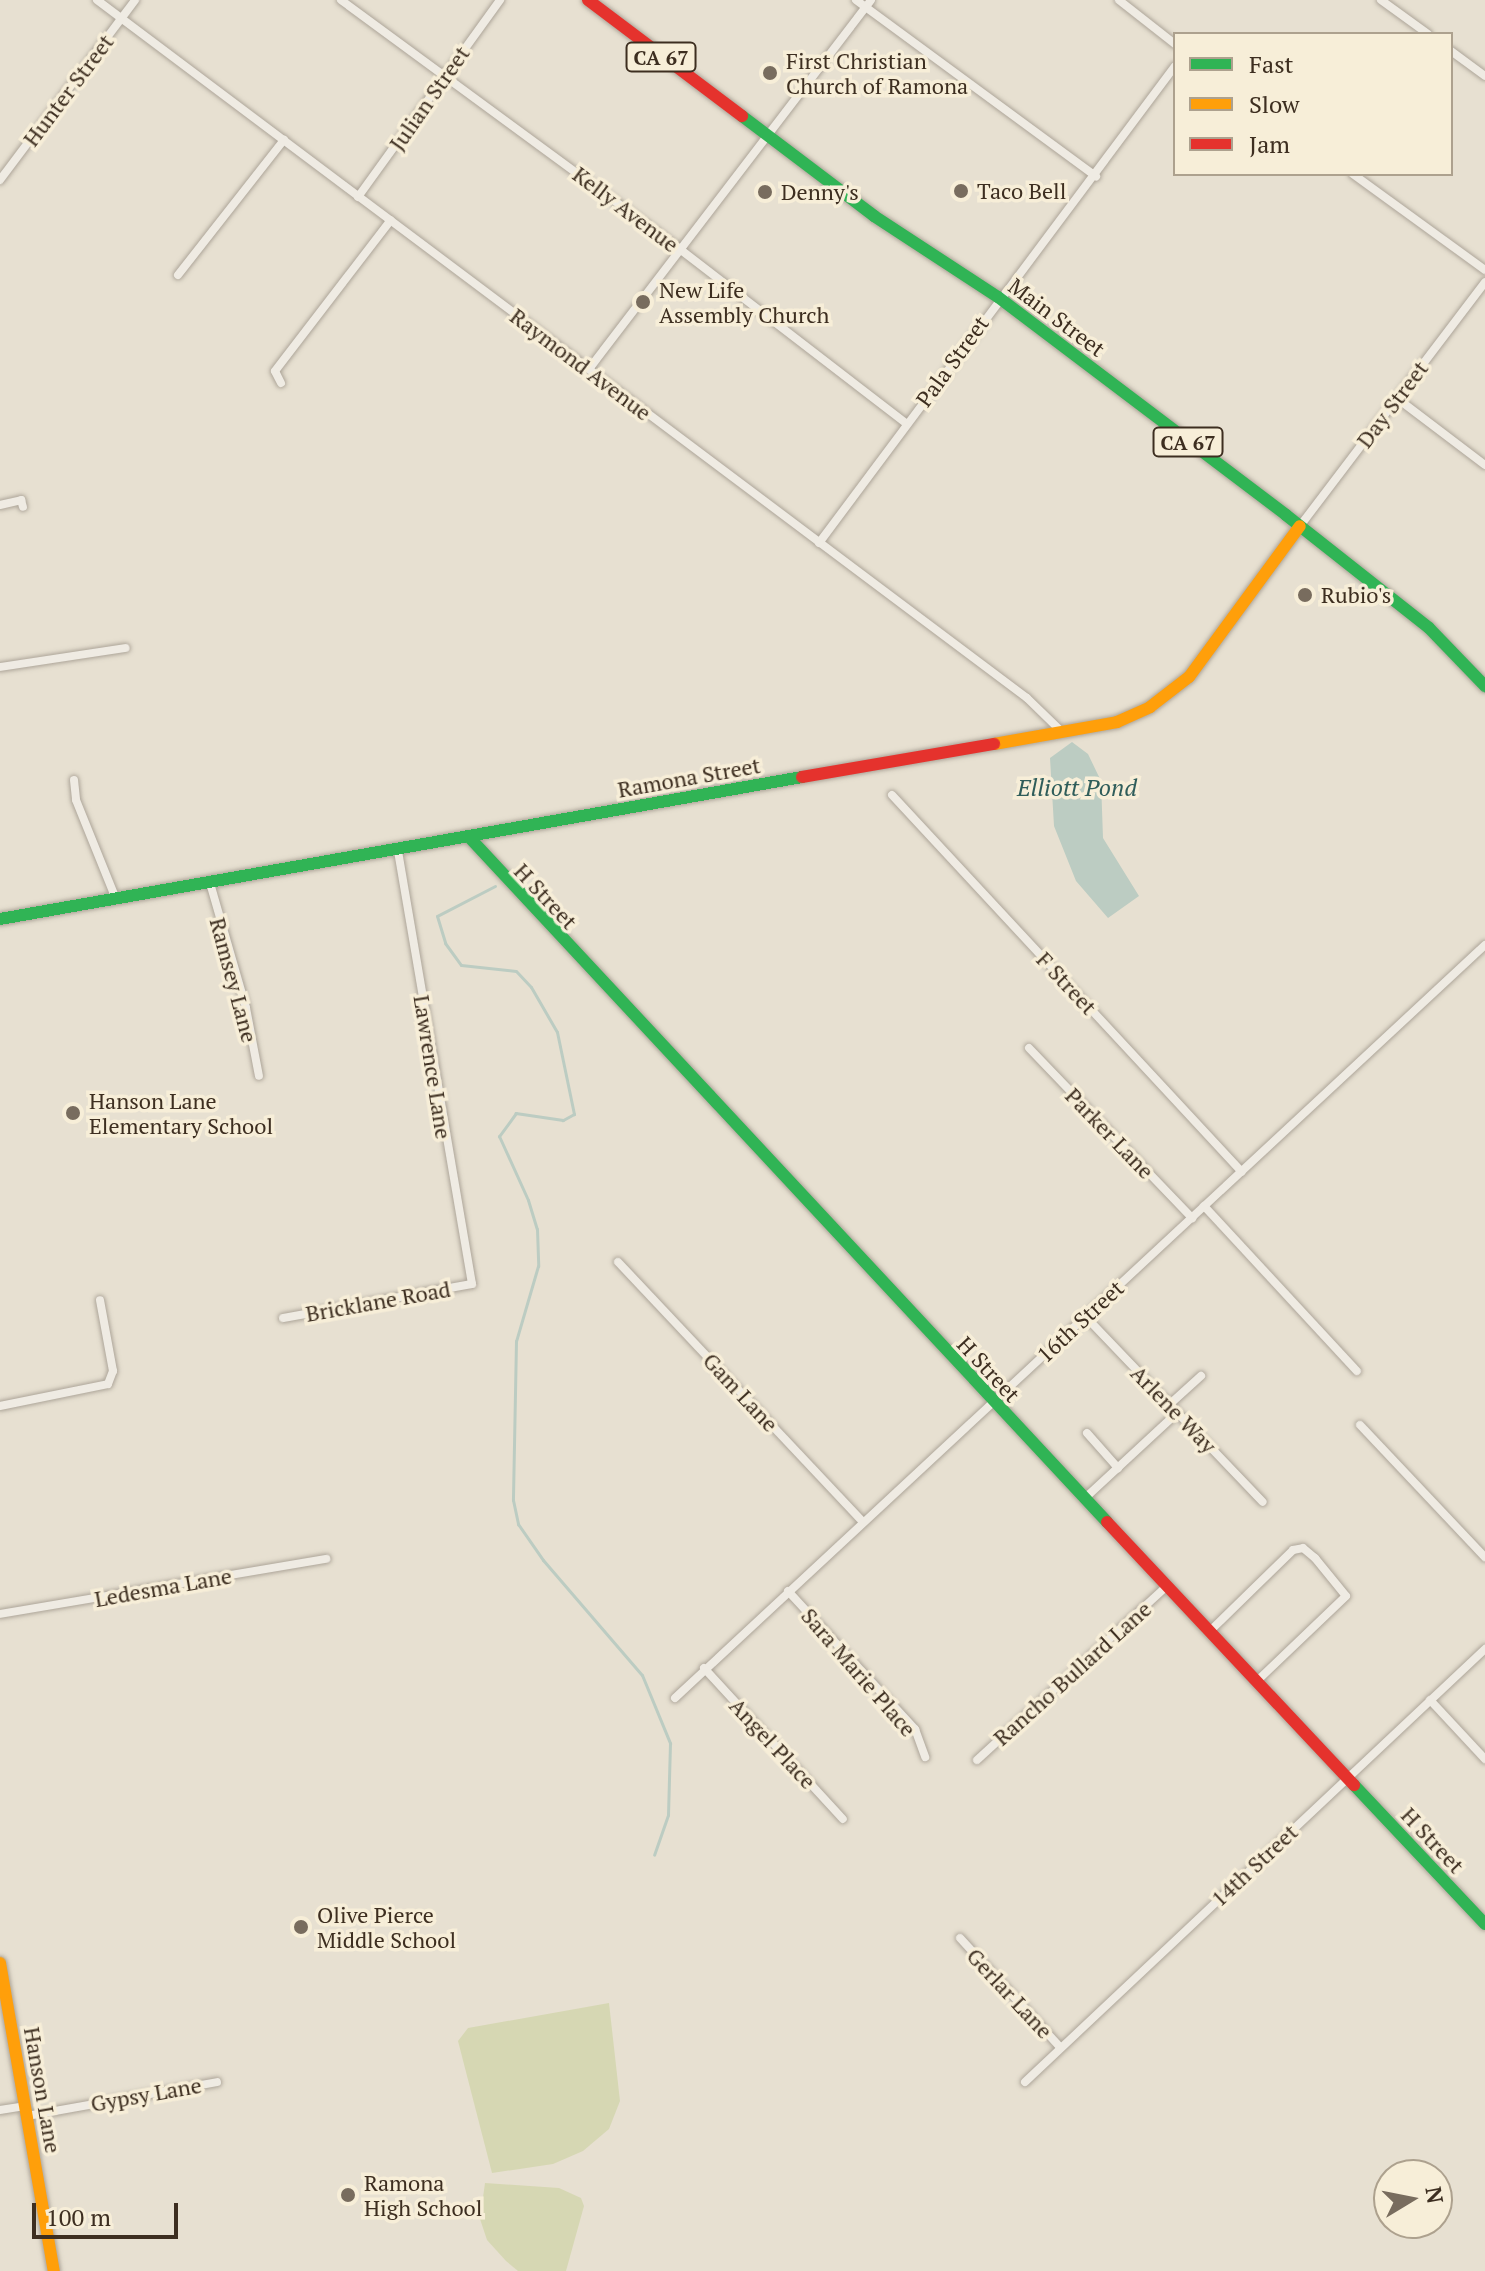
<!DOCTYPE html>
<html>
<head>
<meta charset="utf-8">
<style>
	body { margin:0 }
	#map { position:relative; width:1485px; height:2271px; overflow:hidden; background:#e7e0d1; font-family:"PT Serif",serif }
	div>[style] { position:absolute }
	.green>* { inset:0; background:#d6d7b3 }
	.water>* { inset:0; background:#bcccc2 }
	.stream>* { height:3px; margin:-1.5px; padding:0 1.5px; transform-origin:1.5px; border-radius:1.5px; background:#bcccc2 }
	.roads { filter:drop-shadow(0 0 2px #ada599) drop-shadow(0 0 2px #ada599) }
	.street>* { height:8px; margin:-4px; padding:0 4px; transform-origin:4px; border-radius:4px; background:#efebe3 }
	.fast>* { height:12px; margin:-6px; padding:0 6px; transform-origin:6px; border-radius:6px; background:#30b455 }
	.slow>* { height:12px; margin:-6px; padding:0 6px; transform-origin:6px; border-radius:6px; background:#ff9f0a }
	.jam>* { height:12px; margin:-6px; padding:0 6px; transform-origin:6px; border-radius:6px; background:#e5322d }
	.dots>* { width:22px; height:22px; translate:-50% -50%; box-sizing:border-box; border:4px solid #f7eed8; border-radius:50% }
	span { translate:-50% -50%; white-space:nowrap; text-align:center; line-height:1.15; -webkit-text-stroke:7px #f7eed8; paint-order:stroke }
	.shield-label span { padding:2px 6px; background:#f7eed8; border:2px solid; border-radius:6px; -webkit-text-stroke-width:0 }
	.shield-label { font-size:20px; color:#3d2e20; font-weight:700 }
	.poi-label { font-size:22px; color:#3d2e20 }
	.left { translate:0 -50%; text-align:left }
	.street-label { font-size:22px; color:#3d2e20 }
	.water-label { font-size:24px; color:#2f5d5a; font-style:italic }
	.legend { position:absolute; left:1173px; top:32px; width:280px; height:144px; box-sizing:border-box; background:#f7eed8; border:2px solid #ada18e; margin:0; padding:10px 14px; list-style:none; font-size:24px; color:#3d2e20 }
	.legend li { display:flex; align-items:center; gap:16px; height:40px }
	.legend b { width:40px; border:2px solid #ada18e }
	.north { position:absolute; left:1373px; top:2159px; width:80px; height:80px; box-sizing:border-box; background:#f7eed8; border:2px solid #ada18e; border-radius:50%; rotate:80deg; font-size:22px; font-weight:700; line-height:32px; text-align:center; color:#3d2e20 }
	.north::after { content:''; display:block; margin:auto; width:28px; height:36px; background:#786c5e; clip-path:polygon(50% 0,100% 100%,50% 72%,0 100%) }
	.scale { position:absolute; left:32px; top:2203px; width:146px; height:36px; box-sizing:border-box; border:4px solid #3d2e20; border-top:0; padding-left:10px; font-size:24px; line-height:28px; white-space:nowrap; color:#3d2e20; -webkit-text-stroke:6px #f7eed8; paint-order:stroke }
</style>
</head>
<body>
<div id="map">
	<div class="green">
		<div style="clip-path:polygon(609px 2003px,620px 2101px,609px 2129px,583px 2151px,553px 2164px,492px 2173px,458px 2041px,468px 2028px)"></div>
		<div style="clip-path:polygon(485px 2183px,559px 2188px,581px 2198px,584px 2206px,566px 2271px,518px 2271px,506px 2261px,487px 2240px,480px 2219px)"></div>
	</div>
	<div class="water">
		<div style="clip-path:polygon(1072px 742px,1088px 754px,1101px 781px,1103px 838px,1139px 896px,1108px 918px,1076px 881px,1054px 826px,1050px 758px)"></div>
	</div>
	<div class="stream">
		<div style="left:495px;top:886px;width:65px;rotate:152.7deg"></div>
		<div style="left:437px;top:916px;width:28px;rotate:73deg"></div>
		<div style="left:445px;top:943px;width:27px;rotate:54deg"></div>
		<div style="left:461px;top:965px;width:55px;rotate:6.2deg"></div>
		<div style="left:516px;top:971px;width:22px;rotate:47deg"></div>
		<div style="left:531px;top:987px;width:52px;rotate:60deg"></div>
		<div style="left:557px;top:1032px;width:84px;rotate:78.3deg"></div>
		<div style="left:574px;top:1114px;width:13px;rotate:151deg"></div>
		<div style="left:563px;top:1120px;width:48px;rotate:-171.5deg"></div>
		<div style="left:516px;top:1113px;width:29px;rotate:126deg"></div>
		<div style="left:499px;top:1136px;width:70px;rotate:65.6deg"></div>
		<div style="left:528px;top:1200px;width:30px;rotate:73deg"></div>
		<div style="left:537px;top:1229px;width:37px;rotate:88deg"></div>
		<div style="left:538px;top:1266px;width:78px;rotate:106.3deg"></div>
		<div style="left:516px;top:1341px;width:159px;rotate:91.1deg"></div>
		<div style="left:513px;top:1500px;width:25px;rotate:78deg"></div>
		<div style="left:518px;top:1524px;width:44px;rotate:55.2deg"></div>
		<div style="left:543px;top:1560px;width:152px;rotate:49.3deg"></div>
		<div style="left:642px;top:1675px;width:74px;rotate:67.6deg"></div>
		<div style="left:670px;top:1743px;width:72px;rotate:91.6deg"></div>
		<div style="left:668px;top:1815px;width:42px;rotate:109.3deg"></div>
	</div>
	<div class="roads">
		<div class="street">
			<div style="left:97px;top:0;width:1163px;rotate:36.89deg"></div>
			<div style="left:1027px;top:698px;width:49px;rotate:44.2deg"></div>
			<div style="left:341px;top:0;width:422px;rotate:36.3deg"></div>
			<div style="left:681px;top:250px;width:285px;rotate:37.6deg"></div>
			<div style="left:856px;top:0;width:298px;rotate:36.3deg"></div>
			<div style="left:1119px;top:0;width:71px;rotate:38.2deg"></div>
			<div style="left:1381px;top:0;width:58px;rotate:35.9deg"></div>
			<div style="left:1451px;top:51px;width:42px;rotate:36.3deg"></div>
			<div style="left:1353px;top:174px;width:163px;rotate:36deg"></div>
			<div style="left:0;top:180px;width:225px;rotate:-53.1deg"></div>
			<div style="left:358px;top:197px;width:243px;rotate:-54.2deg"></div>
			<div style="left:178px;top:275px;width:172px;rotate:-51.9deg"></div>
			<div style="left:589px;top:369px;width:464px;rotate:-52.6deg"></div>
			<div style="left:281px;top:383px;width:13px;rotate:-117deg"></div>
			<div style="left:275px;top:371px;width:190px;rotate:-52.5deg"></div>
			<div style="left:1398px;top:399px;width:109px;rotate:37.2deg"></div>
			<div style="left:0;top:505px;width:22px;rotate:-13deg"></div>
			<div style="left:21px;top:500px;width:7px;rotate:74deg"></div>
			<div style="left:1300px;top:526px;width:306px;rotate:-52.8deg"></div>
			<div style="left:819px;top:543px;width:595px;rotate:-53.26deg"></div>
			<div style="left:0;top:667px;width:127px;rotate:-8.6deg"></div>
			<div style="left:74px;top:780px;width:20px;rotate:84deg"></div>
			<div style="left:76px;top:800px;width:107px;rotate:68deg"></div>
			<div style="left:892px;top:795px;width:514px;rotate:47.13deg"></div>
			<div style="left:210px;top:883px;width:130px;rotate:73.9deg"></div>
			<div style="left:246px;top:1008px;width:69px;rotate:79.2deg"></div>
			<div style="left:1029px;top:1048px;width:236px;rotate:46.2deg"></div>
			<div style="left:1204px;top:1206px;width:225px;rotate:47.2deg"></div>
			<div style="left:618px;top:1262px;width:357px;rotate:46.7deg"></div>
			<div style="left:1085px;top:1316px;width:257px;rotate:46.3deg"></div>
			<div style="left:283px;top:1318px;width:192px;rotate:-10.2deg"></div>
			<div style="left:472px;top:1284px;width:440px;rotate:-99.7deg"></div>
			<div style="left:1170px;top:1404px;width:42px;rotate:-42.1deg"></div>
			<div style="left:0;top:1406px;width:110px;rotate:-11.5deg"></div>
			<div style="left:108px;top:1384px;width:14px;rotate:-69deg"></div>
			<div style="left:113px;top:1371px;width:72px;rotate:-100.4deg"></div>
			<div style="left:1360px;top:1425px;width:182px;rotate:46.6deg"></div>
			<div style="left:1087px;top:1433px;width:47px;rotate:48.5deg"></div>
			<div style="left:1084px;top:1499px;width:127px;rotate:-42.8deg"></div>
			<div style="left:788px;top:1591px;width:188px;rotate:47.4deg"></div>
			<div style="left:915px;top:1729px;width:30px;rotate:70deg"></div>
			<div style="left:0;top:1614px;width:331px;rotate:-9.6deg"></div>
			<div style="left:1209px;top:1632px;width:117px;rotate:-44.3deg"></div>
			<div style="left:1293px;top:1550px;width:10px;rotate:-11deg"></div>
			<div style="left:1303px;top:1548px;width:16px;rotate:40deg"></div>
			<div style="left:1315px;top:1558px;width:49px;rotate:50.8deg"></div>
			<div style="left:1346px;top:1596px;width:124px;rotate:136.3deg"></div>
			<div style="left:704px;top:1668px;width:205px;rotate:47.4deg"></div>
			<div style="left:675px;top:1698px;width:1106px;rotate:-42.91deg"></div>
			<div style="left:1430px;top:1700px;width:81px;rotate:47deg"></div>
			<div style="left:977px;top:1760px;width:256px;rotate:-42.5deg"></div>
			<div style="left:960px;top:1938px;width:148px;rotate:47.5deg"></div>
			<div style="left:1025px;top:2082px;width:632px;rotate:-43.27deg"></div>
			<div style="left:0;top:2110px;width:25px;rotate:-9deg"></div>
			<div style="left:27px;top:2116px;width:193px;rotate:-10.1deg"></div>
		</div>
		<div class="fast">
			<div style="left:742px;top:116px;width:166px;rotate:37.1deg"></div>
			<div style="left:874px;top:216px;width:148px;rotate:33.2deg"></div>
			<div style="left:998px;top:297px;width:361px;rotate:37.1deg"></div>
			<div style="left:1286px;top:515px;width:182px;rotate:38.3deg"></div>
			<div style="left:1429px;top:628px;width:81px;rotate:46deg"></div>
			<div style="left:469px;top:837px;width:936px;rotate:47.03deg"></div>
			<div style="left:0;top:919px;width:814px;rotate:-10.04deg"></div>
			<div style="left:1354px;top:1785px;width:191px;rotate:46.7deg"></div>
		</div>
		<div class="slow">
			<div style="left:994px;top:744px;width:125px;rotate:-10.1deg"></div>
			<div style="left:1117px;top:722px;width:36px;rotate:-24deg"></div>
			<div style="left:1150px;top:707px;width:49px;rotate:-37.6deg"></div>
			<div style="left:1189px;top:677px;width:187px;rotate:-53.7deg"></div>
			<div style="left:0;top:1963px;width:313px;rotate:80.1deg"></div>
		</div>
		<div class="jam">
			<div style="left:588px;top:0;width:193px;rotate:37deg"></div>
			<div style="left:802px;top:777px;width:195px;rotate:-9.8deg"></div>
			<div style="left:1107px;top:1522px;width:361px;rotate:46.8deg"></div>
		</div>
	</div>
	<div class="dots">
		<div style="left:770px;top:73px;background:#786c5e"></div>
		<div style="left:961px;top:191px;background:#786c5e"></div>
		<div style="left:765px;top:192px;background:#786c5e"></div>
		<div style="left:643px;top:302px;background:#786c5e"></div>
		<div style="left:1305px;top:595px;background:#786c5e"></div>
		<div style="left:73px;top:1113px;background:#786c5e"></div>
		<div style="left:301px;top:1927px;background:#786c5e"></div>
		<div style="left:348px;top:2195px;background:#786c5e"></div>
	</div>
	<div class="shield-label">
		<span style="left:661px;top:57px">CA 67</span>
		<span style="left:1188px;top:442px">CA 67</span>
	</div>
	<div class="poi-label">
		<span class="left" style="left:786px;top:73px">First Christian<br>Church of Ramona</span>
		<span class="left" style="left:977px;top:191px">Taco Bell</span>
		<span class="left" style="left:781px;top:192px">Denny's</span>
		<span class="left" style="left:659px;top:302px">New Life<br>Assembly Church</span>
		<span class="left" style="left:1321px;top:595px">Rubio's</span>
		<span class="left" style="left:89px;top:1113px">Hanson Lane<br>Elementary School</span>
		<span class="left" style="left:317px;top:1927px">Olive Pierce<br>Middle School</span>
		<span class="left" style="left:364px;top:2195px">Ramona<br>High School</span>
	</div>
	<div class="street-label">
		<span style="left:68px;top:90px;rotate:-53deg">Hunter Street</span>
		<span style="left:429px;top:98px;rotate:-55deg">Julian Street</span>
		<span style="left:626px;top:209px;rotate:37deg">Kelly Avenue</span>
		<span style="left:1057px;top:317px;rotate:37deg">Main Street</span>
		<span style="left:952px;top:361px;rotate:-54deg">Pala Street</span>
		<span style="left:581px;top:364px;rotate:37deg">Raymond Avenue</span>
		<span style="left:1392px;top:404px;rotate:-53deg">Day Street</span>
		<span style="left:689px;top:777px;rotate:-10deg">Ramona Street</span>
		<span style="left:546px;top:896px;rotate:47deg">H Street</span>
		<span style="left:234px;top:980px;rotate:75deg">Ramsey Lane</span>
		<span style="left:1067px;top:983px;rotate:47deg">F Street</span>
		<span style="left:433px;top:1067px;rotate:81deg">Lawrence Lane</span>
		<span style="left:1110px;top:1133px;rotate:46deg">Parker Lane</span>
		<span style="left:378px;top:1301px;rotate:-10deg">Bricklane Road</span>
		<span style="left:1080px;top:1321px;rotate:-43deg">16th Street</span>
		<span style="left:989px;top:1369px;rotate:47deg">H Street</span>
		<span style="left:741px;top:1392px;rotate:47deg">Gam Lane</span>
		<span style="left:1174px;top:1409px;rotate:46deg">Arlene Way</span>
		<span style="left:163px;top:1587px;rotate:-10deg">Ledesma Lane</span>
		<span style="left:859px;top:1672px;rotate:49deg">Sara Marie Place</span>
		<span style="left:1072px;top:1673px;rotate:-42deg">Rancho Bullard Lane</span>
		<span style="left:773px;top:1743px;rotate:47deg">Angel Place</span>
		<span style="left:1433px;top:1840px;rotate:47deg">H Street</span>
		<span style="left:1254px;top:1865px;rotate:-43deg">14th Street</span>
		<span style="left:1010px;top:1993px;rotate:47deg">Gerlar Lane</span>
		<span style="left:43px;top:2090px;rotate:80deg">Hanson Lane</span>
		<span style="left:146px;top:2094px;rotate:-10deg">Gypsy Lane</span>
	</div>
	<div class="water-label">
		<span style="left:1077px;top:788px">Elliott Pond</span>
	</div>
	<ul class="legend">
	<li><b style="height:10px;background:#30b455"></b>Fast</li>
	<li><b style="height:10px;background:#ff9f0a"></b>Slow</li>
	<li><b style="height:10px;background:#e5322d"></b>Jam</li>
	</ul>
	<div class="north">N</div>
	<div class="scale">100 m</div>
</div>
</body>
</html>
